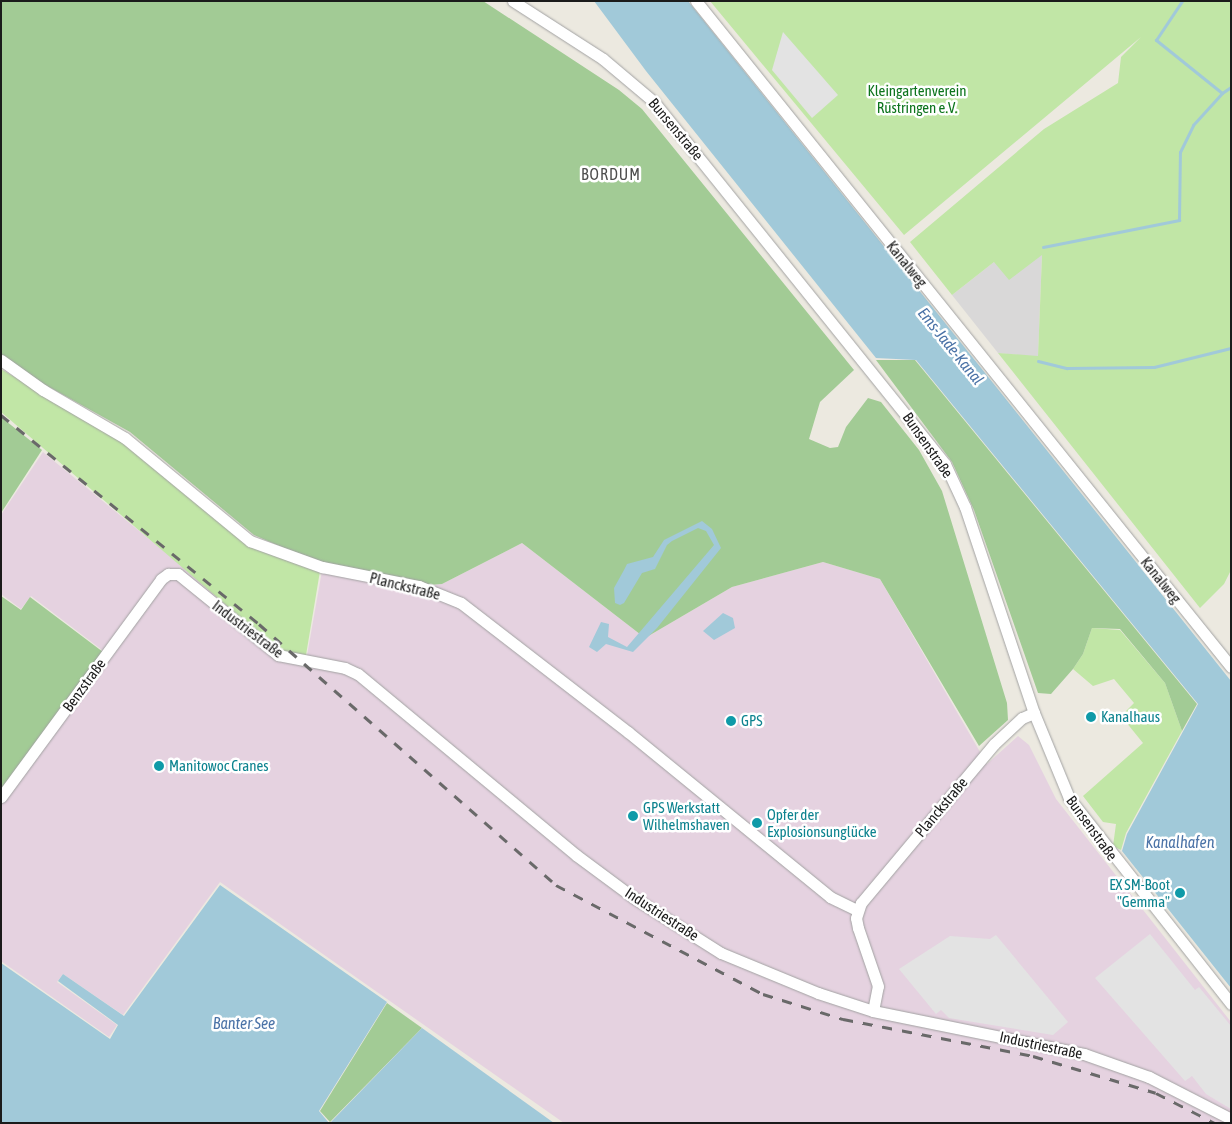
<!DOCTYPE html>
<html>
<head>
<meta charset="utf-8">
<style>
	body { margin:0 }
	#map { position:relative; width:1232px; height:1124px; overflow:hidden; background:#ece9e0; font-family:"Asap Condensed",sans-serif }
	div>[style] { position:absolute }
	.residential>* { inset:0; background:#d9d8d8 }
	.industrial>* { inset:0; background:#e5d2e0 }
	.grass>* { inset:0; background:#c1e6a6 }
	.forest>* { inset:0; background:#a2cb95 }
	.parking>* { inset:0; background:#e3e3e3 }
	.water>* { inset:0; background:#a1c9d9 }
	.stream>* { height:3px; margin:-1.5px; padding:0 1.5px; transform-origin:1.5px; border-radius:1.5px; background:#a1c9d9 }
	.roads { filter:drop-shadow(0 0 1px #a2a2a2) drop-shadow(0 0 1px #a2a2a2) }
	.minor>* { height:11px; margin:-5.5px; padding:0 5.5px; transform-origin:5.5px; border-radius:5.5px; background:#fff }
	.rail>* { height:3px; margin-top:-1.5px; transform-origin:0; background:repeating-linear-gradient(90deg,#696969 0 10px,transparent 0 20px) }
	.dots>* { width:14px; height:14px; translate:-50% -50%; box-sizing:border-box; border:2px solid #fff; border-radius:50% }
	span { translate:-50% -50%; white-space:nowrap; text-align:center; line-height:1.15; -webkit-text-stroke:5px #fff; paint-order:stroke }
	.park-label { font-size:15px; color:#0d741d }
	.street-label { font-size:15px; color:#1b1b1b }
	.culture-label { font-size:15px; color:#0d838f }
	.left { translate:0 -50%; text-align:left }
	.right { translate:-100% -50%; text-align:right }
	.neighbourhood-label { font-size:16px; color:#4e4e4e; letter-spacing:1px }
	.water-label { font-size:16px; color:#4b73a7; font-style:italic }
	.frame { position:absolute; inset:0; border:2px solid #1b1b1b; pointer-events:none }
</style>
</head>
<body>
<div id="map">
	<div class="residential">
		<div style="clip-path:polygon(1042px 254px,1038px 357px,998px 353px,952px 295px,994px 262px)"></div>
	</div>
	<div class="industrial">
		<div style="clip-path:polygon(43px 452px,305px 667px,323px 565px,415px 586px,442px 584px,522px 543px,645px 638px,732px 587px,823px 562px,880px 579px,987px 764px,1018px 736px,1029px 745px,1056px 799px,1231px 1022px,1231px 1123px,564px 1123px,220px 882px,123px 1015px,63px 974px,57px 982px,117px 1025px,109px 1037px,1px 961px,1px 802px,106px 653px,31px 596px,21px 609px,1px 594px,1px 515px)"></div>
	</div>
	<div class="grass">
		<div style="clip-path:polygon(710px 1px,1231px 1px,1231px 570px,1224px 584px,1200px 608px,998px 353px,1038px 356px,1042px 255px,1009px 280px,994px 262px,952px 295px,910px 242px,1044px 129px,1118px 83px,1121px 57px,1141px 37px,904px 235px)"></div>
		<div style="clip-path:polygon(1px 369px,123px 441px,248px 544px,320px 571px,305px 661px,282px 653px,1px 412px)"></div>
		<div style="clip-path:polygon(1092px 628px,1120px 630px,1165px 683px,1182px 731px,1126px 833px,1121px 850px,1113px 846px,1116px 824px,1103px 822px,1083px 796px,1143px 743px,1121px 716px,1134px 703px,1114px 679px,1093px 686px,1073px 669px,1083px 654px)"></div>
	</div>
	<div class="forest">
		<div style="clip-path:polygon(1px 1px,483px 1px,619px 90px,642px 109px,854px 370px,820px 402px,809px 439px,830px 448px,838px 447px,846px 427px,868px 398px,881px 402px,919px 450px,942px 491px,1007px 703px,1008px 720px,979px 746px,880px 579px,823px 562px,732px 587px,645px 638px,522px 543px,442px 584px,415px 586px,323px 565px,254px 535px,130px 432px,15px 368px,1px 356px)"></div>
		<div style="clip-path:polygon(876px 360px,915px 360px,1197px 704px,1182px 731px,1165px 683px,1120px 629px,1092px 628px,1083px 654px,1073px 669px,1051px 694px,1038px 693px,974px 510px,952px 462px)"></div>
		<div style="clip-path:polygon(1px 417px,42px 450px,1px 513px)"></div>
		<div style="clip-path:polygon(1px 596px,21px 610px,30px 597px,103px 652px,1px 794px)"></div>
		<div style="clip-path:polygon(387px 1003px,422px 1028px,330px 1122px,320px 1111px)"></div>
	</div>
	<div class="parking">
		<div style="clip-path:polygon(783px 32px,838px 95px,812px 118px,772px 70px)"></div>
		<div style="clip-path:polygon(1150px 934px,1195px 990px,1199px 987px,1231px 1026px,1231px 1109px,1206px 1094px,1192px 1076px,1185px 1081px,1095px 978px)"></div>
		<div style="clip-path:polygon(996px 935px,1068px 1022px,1053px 1035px,949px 1018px,941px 1010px,936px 1014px,899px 969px,950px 936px,990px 939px)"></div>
	</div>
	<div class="water">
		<div style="clip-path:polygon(594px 1px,688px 1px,1231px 681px,1231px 988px,1122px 851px,1127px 834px,1198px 704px,916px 360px,876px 358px,646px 71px)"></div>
		<div style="clip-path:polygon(702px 521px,712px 529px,721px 548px,657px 628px,633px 652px,606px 644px,597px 652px,589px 647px,601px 622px,609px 624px,608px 637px,627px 647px,714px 545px,706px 531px,698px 528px,672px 541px,667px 545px,655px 569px,642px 573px,624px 603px,620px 605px,615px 603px,614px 588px,624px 570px,627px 564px,653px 557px,664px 540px)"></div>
		<div style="clip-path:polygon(723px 613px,733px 618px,735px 628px,714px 640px,703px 631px)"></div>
		<div style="clip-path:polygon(220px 885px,387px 1002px,319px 1111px,329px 1123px,1px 1123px,1px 963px,110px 1039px,118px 1025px,58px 981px,63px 974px,124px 1016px)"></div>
		<div style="clip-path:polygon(422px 1028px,554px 1123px,330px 1123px)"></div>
	</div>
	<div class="stream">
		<div style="left:1222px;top:93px;width:11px;rotate:-34deg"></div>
		<div style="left:1043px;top:247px;width:139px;rotate:-11.2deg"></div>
		<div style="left:1179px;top:220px;width:68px;rotate:-89.2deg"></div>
		<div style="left:1180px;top:152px;width:30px;rotate:-64deg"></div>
		<div style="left:1193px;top:125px;width:43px;rotate:-47.8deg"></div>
		<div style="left:1222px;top:93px;width:85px;rotate:-141.2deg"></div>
		<div style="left:1156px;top:40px;width:47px;rotate:-56.3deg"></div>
		<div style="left:1038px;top:361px;width:30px;rotate:14deg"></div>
		<div style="left:1067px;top:368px;width:87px;rotate:-0.7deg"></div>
		<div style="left:1154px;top:367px;width:79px;rotate:-13.9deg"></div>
	</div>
	<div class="roads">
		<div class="minor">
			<div style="left:513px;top:1px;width:107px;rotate:32.8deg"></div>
			<div style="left:603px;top:59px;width:67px;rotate:40.1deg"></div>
			<div style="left:654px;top:102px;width:464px;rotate:51.2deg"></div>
			<div style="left:945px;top:464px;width:47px;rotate:65.1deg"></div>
			<div style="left:965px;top:507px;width:217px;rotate:71.5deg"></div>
			<div style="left:1034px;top:713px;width:92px;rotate:67.6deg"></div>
			<div style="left:1069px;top:798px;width:262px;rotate:51.8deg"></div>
			<div style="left:696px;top:1px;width:854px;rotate:51.22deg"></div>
			<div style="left:1px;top:360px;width:52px;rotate:35.5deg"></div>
			<div style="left:43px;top:390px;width:95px;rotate:30.3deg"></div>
			<div style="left:125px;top:438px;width:162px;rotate:39.5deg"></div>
			<div style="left:250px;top:541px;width:77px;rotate:19.9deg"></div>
			<div style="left:322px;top:567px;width:99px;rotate:11.1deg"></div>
			<div style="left:419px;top:586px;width:45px;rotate:22deg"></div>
			<div style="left:461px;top:603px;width:211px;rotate:37.7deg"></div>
			<div style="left:628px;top:732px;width:261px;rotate:39.2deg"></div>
			<div style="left:830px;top:897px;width:30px;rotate:26deg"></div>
			<div style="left:1px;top:797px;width:270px;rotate:-53.7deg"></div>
			<div style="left:161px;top:579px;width:9px;rotate:-36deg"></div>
			<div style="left:168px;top:574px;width:10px"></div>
			<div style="left:178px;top:574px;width:129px;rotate:39deg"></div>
			<div style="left:278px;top:655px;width:68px;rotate:11deg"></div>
			<div style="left:345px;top:668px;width:14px;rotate:25deg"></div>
			<div style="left:358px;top:674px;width:283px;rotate:39.7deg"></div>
			<div style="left:576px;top:855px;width:72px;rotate:36.6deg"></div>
			<div style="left:634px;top:898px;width:103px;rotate:32.3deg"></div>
			<div style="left:721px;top:953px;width:105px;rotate:22.4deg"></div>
			<div style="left:818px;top:993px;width:58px;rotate:18.1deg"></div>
			<div style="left:873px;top:1011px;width:215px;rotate:11.5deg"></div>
			<div style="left:1084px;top:1054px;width:69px;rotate:19.5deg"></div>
			<div style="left:1149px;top:1077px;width:92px;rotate:27.1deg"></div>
			<div style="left:873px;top:1011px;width:25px;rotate:-79deg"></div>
			<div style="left:878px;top:986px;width:61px;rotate:-109deg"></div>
			<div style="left:858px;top:928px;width:10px;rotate:-101deg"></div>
			<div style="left:856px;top:918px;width:16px;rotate:-72deg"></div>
			<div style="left:861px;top:903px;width:207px;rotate:-50.1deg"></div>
			<div style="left:994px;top:744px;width:38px;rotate:-43deg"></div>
			<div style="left:1022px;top:718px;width:13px;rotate:-23deg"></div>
		</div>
	</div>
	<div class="rail">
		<div style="left:1px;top:415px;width:332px;rotate:39deg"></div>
		<div style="left:259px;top:624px;width:395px;rotate:41.3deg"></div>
		<div style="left:556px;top:885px;width:234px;rotate:27.8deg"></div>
		<div style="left:763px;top:994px;width:84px;rotate:17.4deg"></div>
		<div style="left:843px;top:1019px;width:194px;rotate:11deg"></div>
		<div style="left:1033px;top:1056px;width:128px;rotate:16.7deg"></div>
		<div style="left:1156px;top:1093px;width:66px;rotate:27deg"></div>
	</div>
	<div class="dots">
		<div style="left:1091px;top:717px;background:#0f9aa8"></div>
		<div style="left:731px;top:721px;background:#0f9aa8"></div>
		<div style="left:159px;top:766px;background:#0f9aa8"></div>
		<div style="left:633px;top:816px;background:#0f9aa8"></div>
		<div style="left:757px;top:823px;background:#0f9aa8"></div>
		<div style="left:1180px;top:893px;background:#0f9aa8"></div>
	</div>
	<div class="park-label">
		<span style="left:917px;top:99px">Kleingartenverein<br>Rüstringen e.V.</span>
	</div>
	<div class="street-label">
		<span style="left:676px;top:129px;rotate:50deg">Bunsenstraße</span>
		<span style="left:907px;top:264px;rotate:51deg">Kanalweg</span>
		<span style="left:928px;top:445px;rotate:55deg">Bunsenstraße</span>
		<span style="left:1161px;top:580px;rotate:51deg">Kanalweg</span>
		<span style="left:405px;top:586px;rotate:14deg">Planckstraße</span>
		<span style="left:248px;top:629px;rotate:37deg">Industriestraße</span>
		<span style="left:84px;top:685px;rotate:-54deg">Benzstraße</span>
		<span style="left:941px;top:807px;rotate:-50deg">Planckstraße</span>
		<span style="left:1092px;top:828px;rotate:54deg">Bunsenstraße</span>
		<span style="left:662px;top:914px;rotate:33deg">Industriestraße</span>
		<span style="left:1041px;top:1045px;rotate:12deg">Industriestraße</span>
	</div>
	<div class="culture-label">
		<span class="left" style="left:1101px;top:717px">Kanalhaus</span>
		<span class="left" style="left:741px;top:721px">GPS</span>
		<span class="left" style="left:169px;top:766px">Manitowoc Cranes</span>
		<span class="left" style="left:643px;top:816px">GPS Werkstatt<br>Wilhelmshaven</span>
		<span class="left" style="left:767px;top:823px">Opfer der<br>Explosionsunglücke</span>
		<span class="right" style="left:1170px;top:893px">EX SM-Boot<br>"Gemma"</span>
	</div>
	<div class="neighbourhood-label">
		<span style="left:611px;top:174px">BORDUM</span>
	</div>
	<div class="water-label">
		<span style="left:951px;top:346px;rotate:51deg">Ems-Jade-Kanal</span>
		<span style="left:1180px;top:842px">Kanalhafen</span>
		<span style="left:244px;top:1023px">Banter See</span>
	</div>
	<div class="frame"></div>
</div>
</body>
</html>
